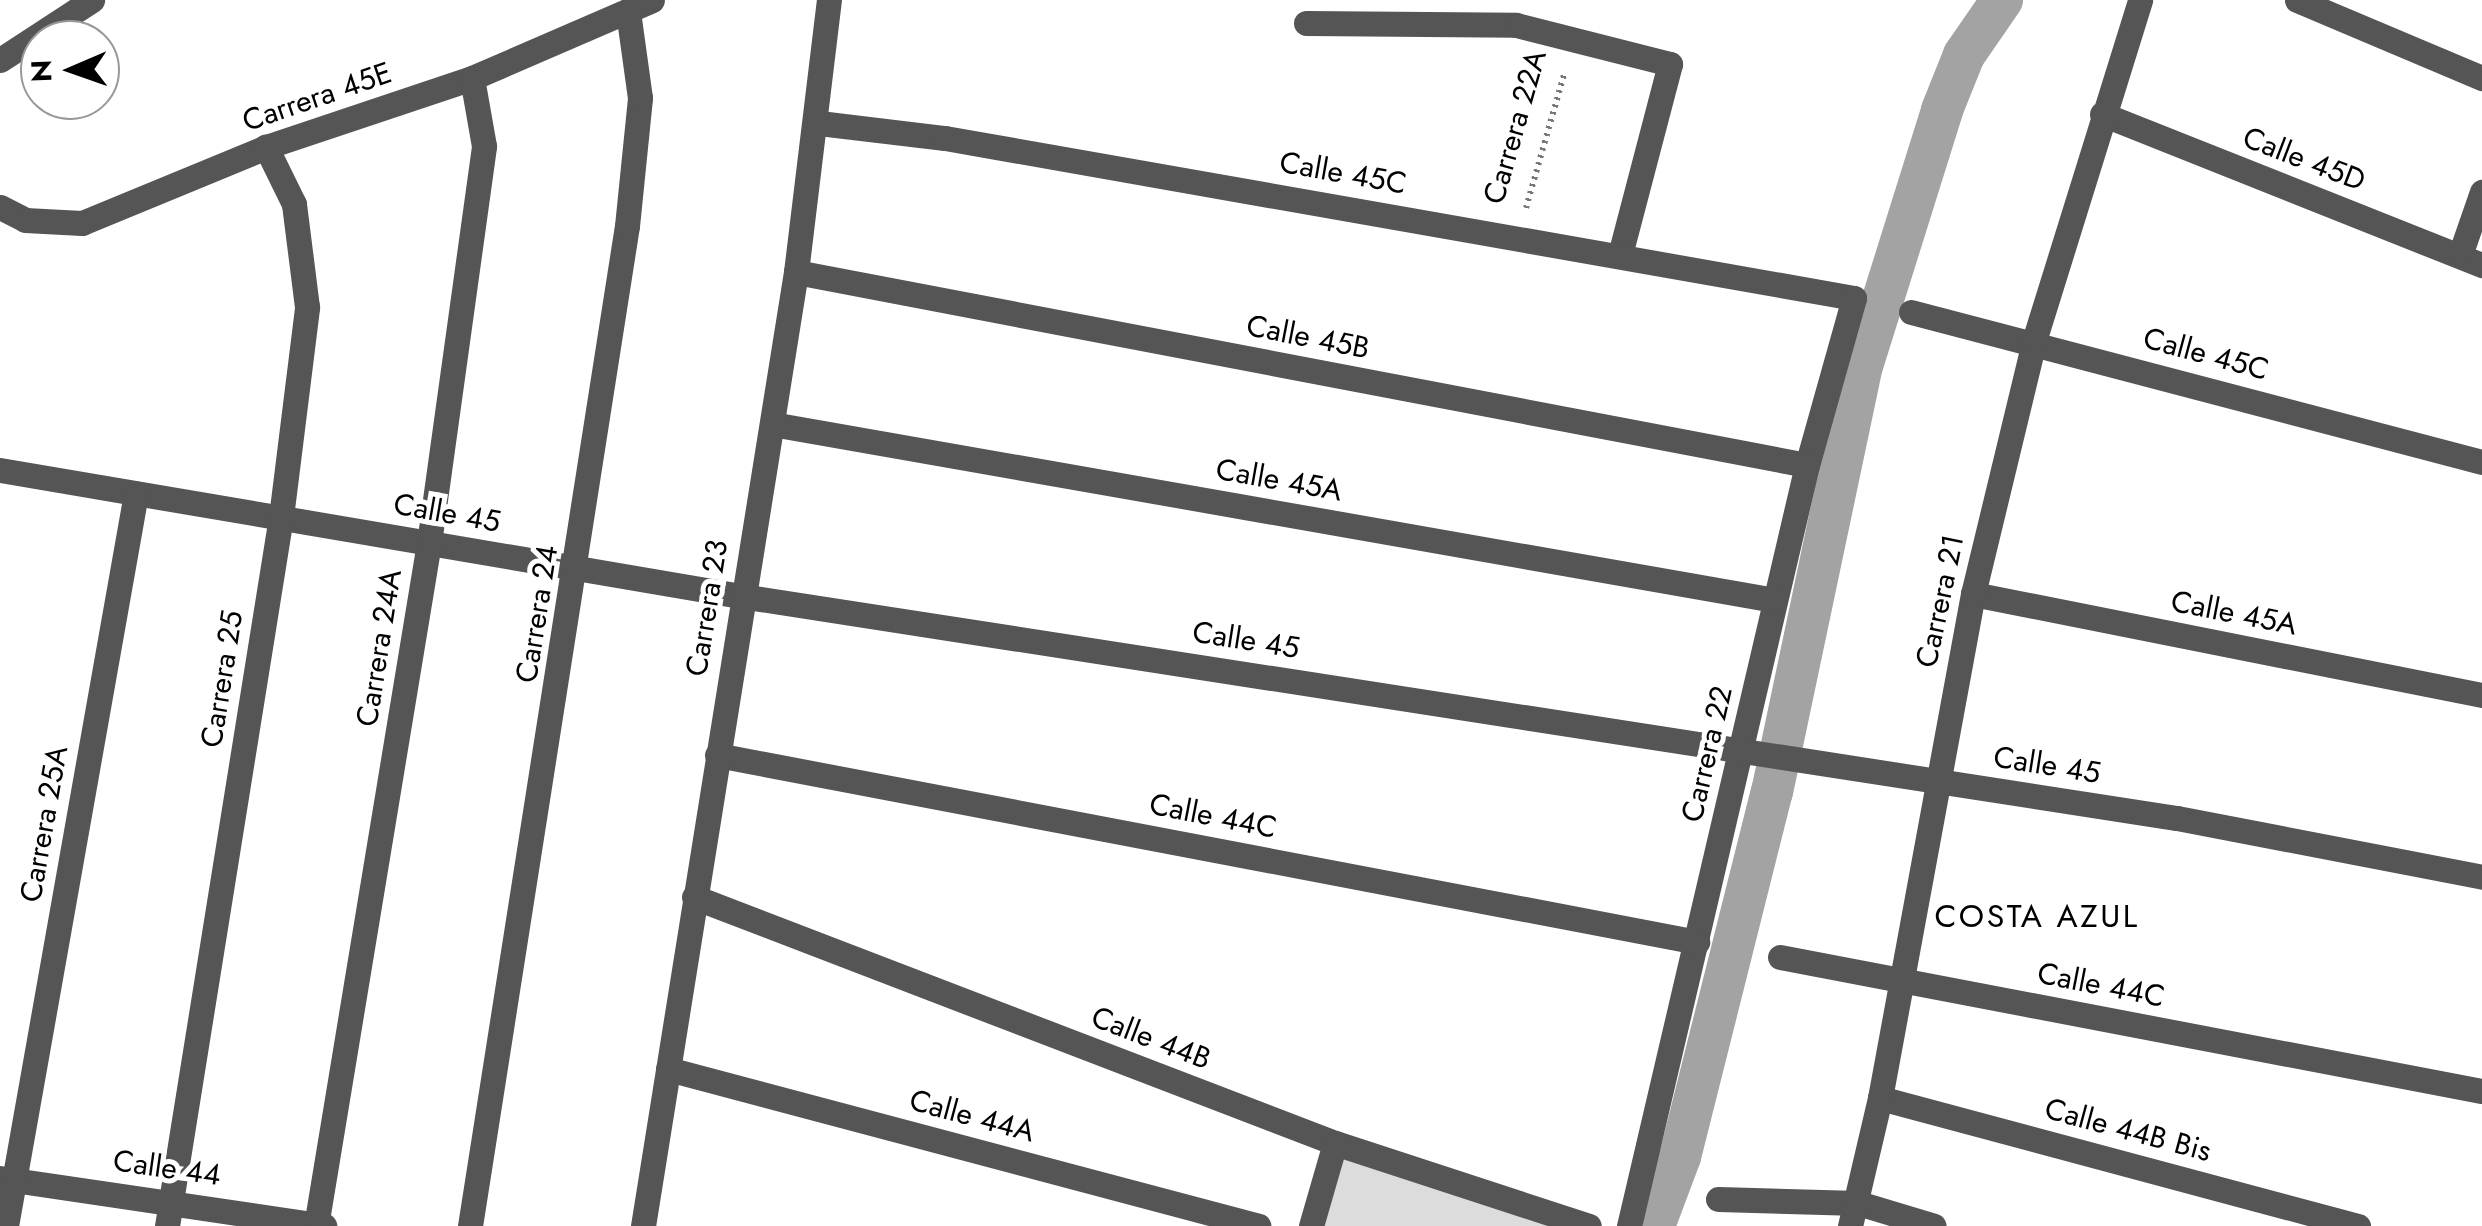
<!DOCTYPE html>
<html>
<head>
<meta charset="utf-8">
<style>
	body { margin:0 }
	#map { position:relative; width:2482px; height:1226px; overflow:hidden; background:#fff; font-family:Jost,sans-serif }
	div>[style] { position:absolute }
	.green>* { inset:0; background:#dcdcdc }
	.canal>* { height:42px; margin:-21px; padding:0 21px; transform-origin:21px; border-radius:21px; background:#a3a3a3 }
	.path>* { height:6px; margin-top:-3px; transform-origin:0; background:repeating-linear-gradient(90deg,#777 0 2.5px,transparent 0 7.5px) }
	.minor>* { height:25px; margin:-12.5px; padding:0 12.5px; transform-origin:12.5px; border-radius:12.5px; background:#555 }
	span { translate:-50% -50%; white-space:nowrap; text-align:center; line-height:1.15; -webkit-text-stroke:10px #fff; paint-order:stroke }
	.street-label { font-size:30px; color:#000 }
	.neighbourhood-label { font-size:32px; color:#000; letter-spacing:2.5px }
	.north { position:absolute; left:20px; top:20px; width:100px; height:100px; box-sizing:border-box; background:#fff; border:2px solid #999; border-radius:50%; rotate:268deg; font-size:28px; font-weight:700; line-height:40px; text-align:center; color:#000 }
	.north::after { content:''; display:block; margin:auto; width:35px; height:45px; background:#000; clip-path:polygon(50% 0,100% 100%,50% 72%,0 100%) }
</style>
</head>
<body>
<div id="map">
	<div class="green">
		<div style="clip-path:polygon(1335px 1143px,1589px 1226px,1311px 1226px)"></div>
	</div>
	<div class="canal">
		<div style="left:1654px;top:1226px;width:74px;rotate:-69.4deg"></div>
		<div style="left:1680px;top:1157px;width:376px;rotate:-75.9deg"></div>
		<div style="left:1772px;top:792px;width:435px;rotate:-78.1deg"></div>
		<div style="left:1862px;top:366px;width:268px;rotate:-72.6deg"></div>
		<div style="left:1942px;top:110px;width:59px;rotate:-68.2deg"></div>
		<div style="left:1964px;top:55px;width:67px;rotate:-55.4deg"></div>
	</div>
	<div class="path">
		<div style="left:1526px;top:208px;width:142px;rotate:-74.1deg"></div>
	</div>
	<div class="minor">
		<div style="left:2297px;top:0;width:201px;rotate:22.9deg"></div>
		<div style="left:1306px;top:23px;width:210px;rotate:0.5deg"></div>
		<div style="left:1516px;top:25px;width:159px;rotate:14.2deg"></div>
		<div style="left:1670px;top:64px;width:196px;rotate:104.7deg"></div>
		<div style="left:0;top:60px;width:110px;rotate:-33.1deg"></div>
		<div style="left:2102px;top:114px;width:409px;rotate:21.7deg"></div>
		<div style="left:819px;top:123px;width:127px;rotate:6.8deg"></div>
		<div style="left:945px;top:138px;width:923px;rotate:9.98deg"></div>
		<div style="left:1854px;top:298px;width:173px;rotate:105.7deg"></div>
		<div style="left:1807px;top:465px;width:782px;rotate:103.16deg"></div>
		<div style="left:0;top:207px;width:28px;rotate:27deg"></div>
		<div style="left:25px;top:220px;width:57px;rotate:3deg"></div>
		<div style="left:82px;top:223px;width:199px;rotate:-22.4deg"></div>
		<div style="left:266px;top:147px;width:217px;rotate:-18.5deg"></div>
		<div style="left:472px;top:78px;width:196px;rotate:-23.4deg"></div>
		<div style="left:2460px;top:255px;width:67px;rotate:-70.8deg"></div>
		<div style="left:796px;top:272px;width:1029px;rotate:10.81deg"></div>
		<div style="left:1911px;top:312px;width:590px;rotate:14.72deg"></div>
		<div style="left:772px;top:424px;width:1017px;rotate:9.96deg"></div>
		<div style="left:0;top:470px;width:752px;rotate:9.65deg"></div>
		<div style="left:741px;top:596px;width:1453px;rotate:8.79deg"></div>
		<div style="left:2177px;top:818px;width:311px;rotate:10.9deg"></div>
		<div style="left:1973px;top:594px;width:519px;rotate:11.22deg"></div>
		<div style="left:717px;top:755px;width:998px;rotate:10.8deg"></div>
		<div style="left:694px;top:897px;width:687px;rotate:21deg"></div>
		<div style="left:1335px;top:1143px;width:267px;rotate:18.1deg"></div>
		<div style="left:1780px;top:957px;width:715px;rotate:10.81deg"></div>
		<div style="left:668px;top:1069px;width:611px;rotate:14.88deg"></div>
		<div style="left:1880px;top:1098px;width:495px;rotate:15deg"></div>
		<div style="left:0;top:1178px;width:328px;rotate:8.4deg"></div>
		<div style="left:1718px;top:1199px;width:140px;rotate:1.6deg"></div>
		<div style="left:1858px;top:1203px;width:79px;rotate:16.8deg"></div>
		<div style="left:6px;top:1226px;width:744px;rotate:-79.94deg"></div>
		<div style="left:167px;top:1226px;width:718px;rotate:-80.87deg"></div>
		<div style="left:281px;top:517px;width:212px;rotate:-82.9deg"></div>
		<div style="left:307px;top:307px;width:104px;rotate:-97.2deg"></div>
		<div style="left:294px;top:204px;width:64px;rotate:-116.2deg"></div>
		<div style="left:316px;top:1226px;width:692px;rotate:-80.61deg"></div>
		<div style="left:429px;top:543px;width:401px;rotate:-82.1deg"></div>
		<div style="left:484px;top:146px;width:69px;rotate:-100deg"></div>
		<div style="left:470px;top:1226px;width:1012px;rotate:-81.08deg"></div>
		<div style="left:627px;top:226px;width:129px;rotate:-84.2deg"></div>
		<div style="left:640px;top:98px;width:88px;rotate:-97.9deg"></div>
		<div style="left:643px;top:1226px;width:966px;rotate:-80.89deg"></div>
		<div style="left:796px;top:272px;width:274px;rotate:-83.1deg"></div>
		<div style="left:1311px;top:1226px;width:86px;rotate:-73.9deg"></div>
		<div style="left:1850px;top:1226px;width:131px;rotate:-76.8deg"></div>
		<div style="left:1880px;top:1098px;width:513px;rotate:-79.55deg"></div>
		<div style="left:1973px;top:594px;width:260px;rotate:-76.4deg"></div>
		<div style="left:2034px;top:341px;width:357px;rotate:-72.7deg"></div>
	</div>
	<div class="street-label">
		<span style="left:317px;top:97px;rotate:-19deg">Carrera 45E</span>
		<span style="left:1515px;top:127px;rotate:-74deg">Carrera 22A</span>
		<span style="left:2304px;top:159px;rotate:21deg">Calle 45D</span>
		<span style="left:1343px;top:173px;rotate:10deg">Calle 45C</span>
		<span style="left:1308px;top:337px;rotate:11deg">Calle 45B</span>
		<span style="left:2206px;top:354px;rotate:15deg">Calle 45C</span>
		<span style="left:1279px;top:480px;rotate:10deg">Calle 45A</span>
		<span style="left:447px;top:513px;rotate:10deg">Calle 45</span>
		<span style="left:1940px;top:601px;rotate:-78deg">Carrera 21</span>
		<span style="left:707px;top:608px;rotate:-81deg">Carrera 23</span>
		<span style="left:2234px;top:613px;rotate:11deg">Calle 45A</span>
		<span style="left:537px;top:614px;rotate:-81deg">Carrera 24</span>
		<span style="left:1246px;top:640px;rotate:9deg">Calle 45</span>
		<span style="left:379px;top:648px;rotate:-81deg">Carrera 24A</span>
		<span style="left:222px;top:679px;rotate:-81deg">Carrera 25</span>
		<span style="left:1707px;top:754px;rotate:-77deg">Carrera 22</span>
		<span style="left:2047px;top:765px;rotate:9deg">Calle 45</span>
		<span style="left:1213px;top:816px;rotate:11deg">Calle 44C</span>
		<span style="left:44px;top:824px;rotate:-80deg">Carrera 25A</span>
		<span style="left:2101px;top:985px;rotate:11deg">Calle 44C</span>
		<span style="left:1151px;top:1038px;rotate:21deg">Calle 44B</span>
		<span style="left:972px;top:1116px;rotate:15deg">Calle 44A</span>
		<span style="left:2128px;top:1130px;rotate:15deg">Calle 44B Bis</span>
		<span style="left:167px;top:1168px;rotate:8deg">Calle 44</span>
	</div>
	<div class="neighbourhood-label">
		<span style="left:2037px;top:916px">COSTA AZUL</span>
	</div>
	<div class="north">N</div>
</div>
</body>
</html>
